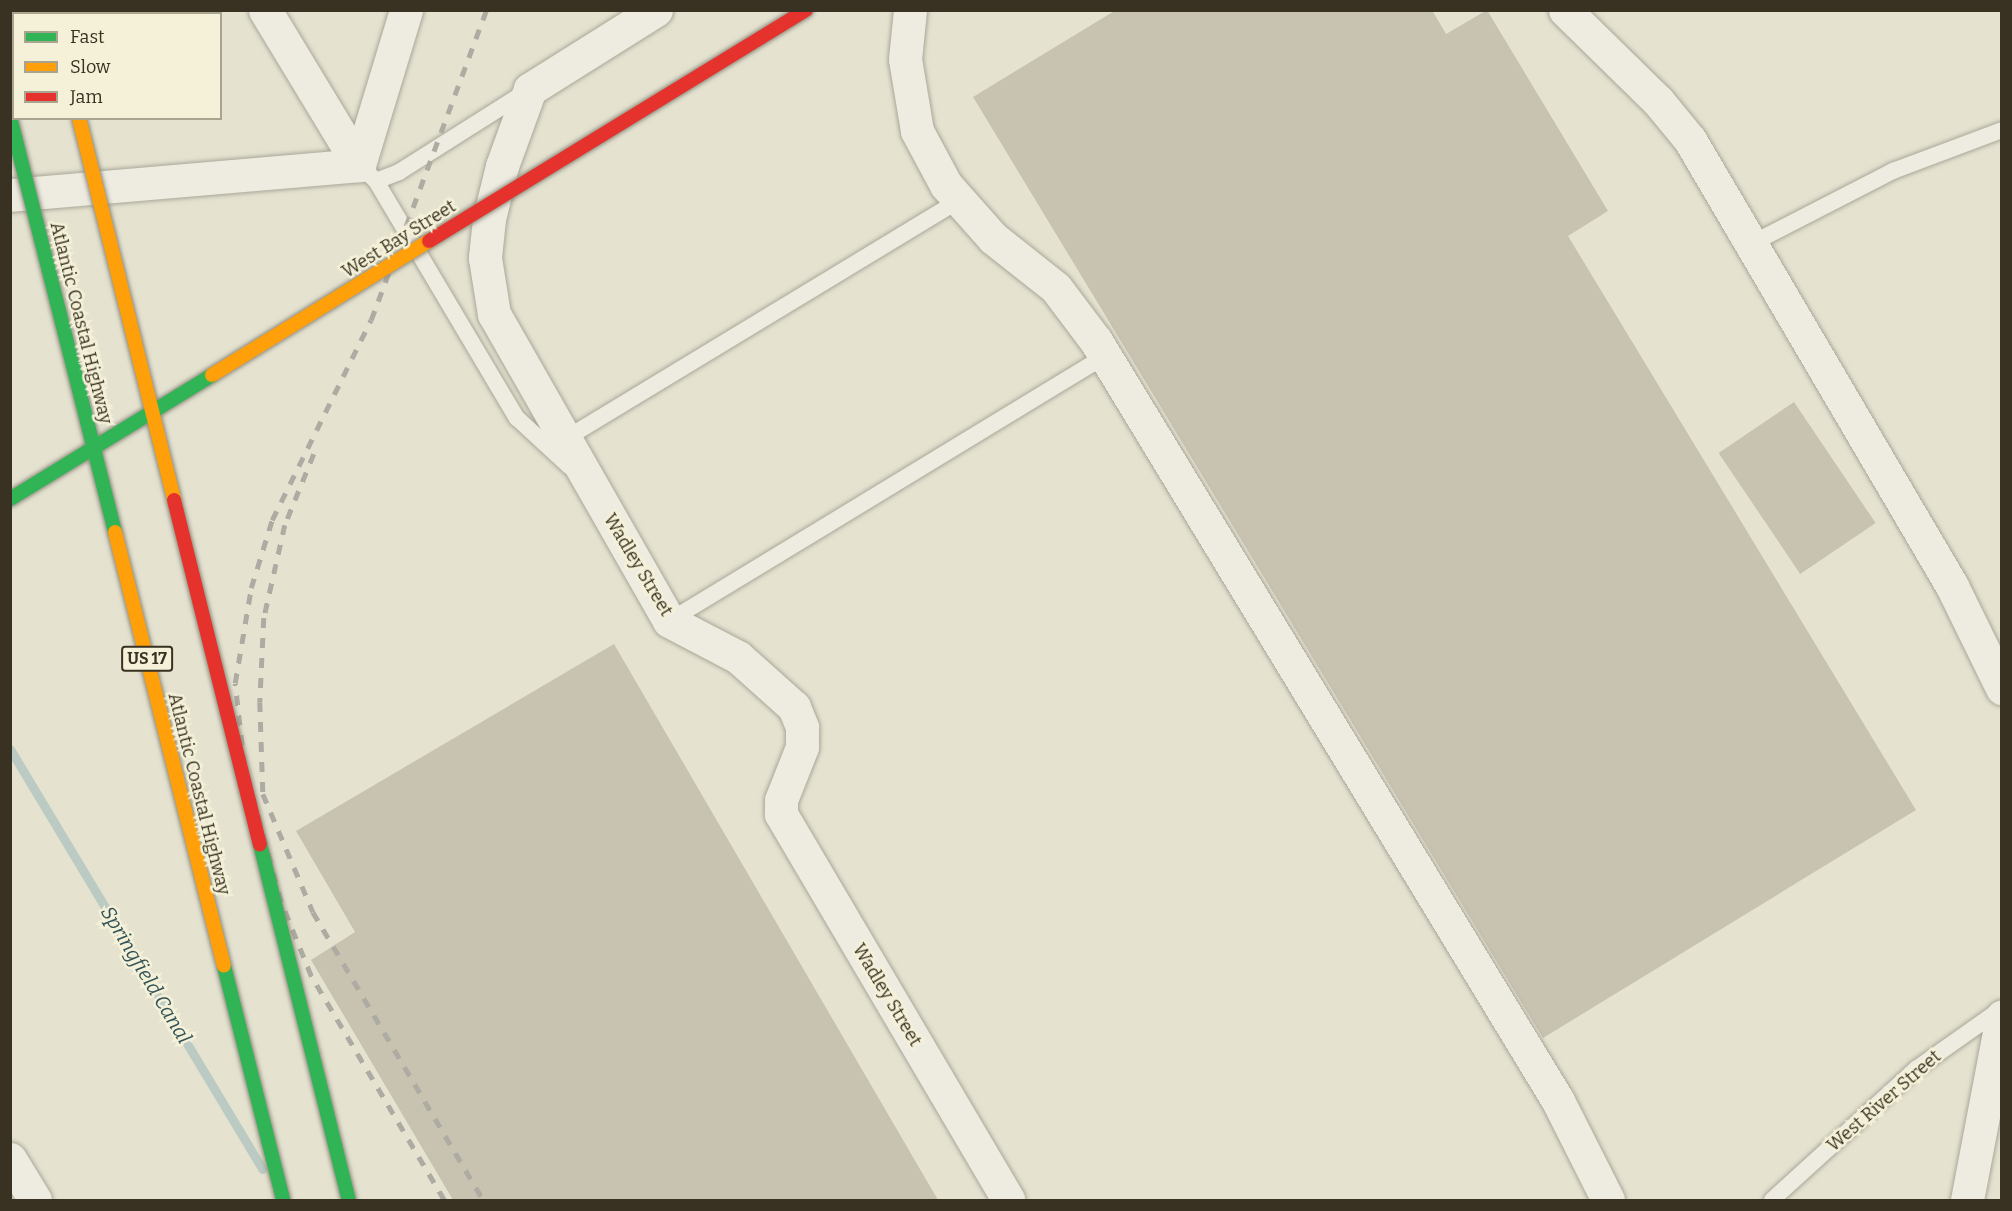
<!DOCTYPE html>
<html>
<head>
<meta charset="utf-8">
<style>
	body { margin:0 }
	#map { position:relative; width:2012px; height:1211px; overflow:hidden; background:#e5e3d0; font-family:Bitter,serif }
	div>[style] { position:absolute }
	.stream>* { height:9px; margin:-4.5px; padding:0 4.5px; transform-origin:4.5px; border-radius:4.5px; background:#bbcbc3 }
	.building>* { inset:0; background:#c8c2b1; transform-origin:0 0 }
	.roads { filter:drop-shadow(0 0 2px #aaa799) drop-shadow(0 0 2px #aaa799) }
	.lane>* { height:16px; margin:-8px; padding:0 8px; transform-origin:8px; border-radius:8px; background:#eeece1 }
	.street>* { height:33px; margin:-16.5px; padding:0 16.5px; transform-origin:16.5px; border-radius:16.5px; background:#eeece1 }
	.fast>* { height:14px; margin:-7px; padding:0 7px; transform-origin:7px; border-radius:7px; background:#30b455 }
	.rail>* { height:4.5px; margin-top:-2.25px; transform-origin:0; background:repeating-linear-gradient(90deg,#adaba2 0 10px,transparent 0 20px) }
	.bridges { filter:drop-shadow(0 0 2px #908d80) drop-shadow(0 0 2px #908d80) }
	.fast-bridge>* { height:14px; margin:-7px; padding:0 7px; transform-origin:7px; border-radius:7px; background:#30b455 }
	.slow-bridge>* { height:14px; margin:-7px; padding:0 7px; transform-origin:7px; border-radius:7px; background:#ff9f0a }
	.jam-bridge>* { height:14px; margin:-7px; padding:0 7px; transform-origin:7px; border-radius:7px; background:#e5322d }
	span { translate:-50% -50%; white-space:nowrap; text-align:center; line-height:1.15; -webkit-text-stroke:5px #f4f1d8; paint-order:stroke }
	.shield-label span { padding:2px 4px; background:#f4f1d8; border:2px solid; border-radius:4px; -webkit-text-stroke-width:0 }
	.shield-label { font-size:16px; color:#393121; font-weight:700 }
	.street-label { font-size:18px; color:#393121 }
	.water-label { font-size:20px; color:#315358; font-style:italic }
	.frame { position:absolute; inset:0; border:12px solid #393121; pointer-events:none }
	.legend { position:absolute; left:12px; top:12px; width:210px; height:108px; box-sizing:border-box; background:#f4f1d8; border:2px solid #a9a48f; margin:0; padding:8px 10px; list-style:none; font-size:18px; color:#393121 }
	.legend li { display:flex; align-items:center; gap:12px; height:30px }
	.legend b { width:30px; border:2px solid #a9a48f }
</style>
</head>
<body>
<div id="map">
	<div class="stream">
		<div style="left:10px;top:749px;width:490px;rotate:59deg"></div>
	</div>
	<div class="building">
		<div style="clip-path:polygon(1116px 10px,1432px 10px,1446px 34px,1487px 10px,1608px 211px,1568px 236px,1916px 810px,1543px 1038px,973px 97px)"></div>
		<div style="left:1794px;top:402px;width:146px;height:91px;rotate:56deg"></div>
		<div style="clip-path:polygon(614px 644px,938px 1200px,453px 1200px,311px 960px,355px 932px,296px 831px)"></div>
	</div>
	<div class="roads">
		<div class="lane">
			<div style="left:370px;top:175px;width:8px;rotate:45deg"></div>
			<div style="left:376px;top:181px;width:25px;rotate:-21deg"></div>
			<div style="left:399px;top:172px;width:151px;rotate:-32.3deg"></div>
			<div style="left:376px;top:181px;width:276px;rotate:59.3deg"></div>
			<div style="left:517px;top:418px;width:71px;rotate:42.7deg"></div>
			<div style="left:1751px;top:244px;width:160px;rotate:-27.2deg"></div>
			<div style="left:1893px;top:171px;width:116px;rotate:-20.6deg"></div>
			<div style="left:565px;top:439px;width:461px;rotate:-31.2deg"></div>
			<div style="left:669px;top:621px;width:510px;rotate:-31.29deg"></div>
			<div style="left:1772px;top:1200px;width:195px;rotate:-42.3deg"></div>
			<div style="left:1916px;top:1069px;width:104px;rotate:-35.2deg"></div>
		</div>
		<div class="street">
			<div style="left:265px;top:10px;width:181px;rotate:58.8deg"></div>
			<div style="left:656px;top:10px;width:149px;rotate:147.9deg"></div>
			<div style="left:530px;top:89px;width:82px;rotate:110deg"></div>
			<div style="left:502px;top:166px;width:55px;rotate:103.8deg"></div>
			<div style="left:489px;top:219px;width:39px;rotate:96deg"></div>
			<div style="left:485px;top:258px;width:57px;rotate:80.9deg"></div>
			<div style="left:494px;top:314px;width:353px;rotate:60.3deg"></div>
			<div style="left:669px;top:621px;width:78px;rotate:27.6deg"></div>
			<div style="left:738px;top:657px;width:75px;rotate:41.8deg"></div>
			<div style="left:794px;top:707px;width:22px;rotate:68deg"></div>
			<div style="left:802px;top:727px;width:20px;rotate:90deg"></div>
			<div style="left:802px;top:747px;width:57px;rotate:111.6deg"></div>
			<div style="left:781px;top:800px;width:14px;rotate:90deg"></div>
			<div style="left:781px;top:814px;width:448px;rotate:59.5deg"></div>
			<div style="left:910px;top:10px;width:49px;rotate:95.8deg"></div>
			<div style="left:905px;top:59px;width:73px;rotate:80.5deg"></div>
			<div style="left:917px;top:131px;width:61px;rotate:61.8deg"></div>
			<div style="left:946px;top:185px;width:71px;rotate:48.4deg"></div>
			<div style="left:993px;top:238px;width:80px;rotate:38.4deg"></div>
			<div style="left:1056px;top:288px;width:66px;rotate:53deg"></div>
			<div style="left:1096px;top:341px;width:889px;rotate:58.7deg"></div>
			<div style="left:1558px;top:1101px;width:111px;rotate:63.2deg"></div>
			<div style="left:1565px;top:10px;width:130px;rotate:44.4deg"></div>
			<div style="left:1658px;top:101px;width:50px;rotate:50.6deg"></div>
			<div style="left:1690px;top:140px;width:517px;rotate:59.57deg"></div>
			<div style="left:1952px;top:586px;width:114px;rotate:63.9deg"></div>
			<div style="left:10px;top:195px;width:350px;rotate:-4.9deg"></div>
			<div style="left:359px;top:165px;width:162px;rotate:-73.1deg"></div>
			<div style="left:10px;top:1159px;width:48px;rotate:58.6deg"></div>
			<div style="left:1967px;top:1200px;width:187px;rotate:-79.2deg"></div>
		</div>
		<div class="fast">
			<div style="left:52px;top:10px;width:4px;rotate:76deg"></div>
		</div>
	</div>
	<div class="rail">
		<div style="left:314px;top:454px;width:77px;rotate:112.2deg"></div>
		<div style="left:285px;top:525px;width:95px;rotate:102.7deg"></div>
		<div style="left:264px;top:618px;width:84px;rotate:92.7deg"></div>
		<div style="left:260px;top:702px;width:92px;rotate:88.1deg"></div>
		<div style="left:263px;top:794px;width:128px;rotate:67deg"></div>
		<div style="left:313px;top:912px;width:334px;rotate:59.4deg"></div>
		<div style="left:444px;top:1200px;width:261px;rotate:-120.7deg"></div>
		<div style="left:311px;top:976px;width:80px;rotate:-112.1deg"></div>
		<div style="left:281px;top:902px;width:142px;rotate:-105.1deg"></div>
		<div style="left:244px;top:765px;width:82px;rotate:-96.3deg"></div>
		<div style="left:235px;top:683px;width:96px;rotate:-80.4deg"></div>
		<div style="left:251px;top:588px;width:71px;rotate:-72.8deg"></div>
		<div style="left:272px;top:520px;width:223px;rotate:-63.7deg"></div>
		<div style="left:371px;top:320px;width:331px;rotate:-69.6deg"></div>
	</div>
	<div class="bridges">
		<div class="fast-bridge">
			<div style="left:10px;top:117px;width:428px;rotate:75.8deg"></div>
			<div style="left:10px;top:499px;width:237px;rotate:-31.5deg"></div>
			<div style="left:260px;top:844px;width:367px;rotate:76deg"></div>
			<div style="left:224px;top:966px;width:241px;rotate:75.8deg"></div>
		</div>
		<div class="slow-bridge">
			<div style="left:79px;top:118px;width:394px;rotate:76deg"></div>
			<div style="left:212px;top:375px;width:255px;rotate:-31.7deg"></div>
			<div style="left:115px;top:532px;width:447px;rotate:75.9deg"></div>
		</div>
		<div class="jam-bridge">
			<div style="left:429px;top:241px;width:442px;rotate:-31.5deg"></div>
			<div style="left:174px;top:500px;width:355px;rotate:76deg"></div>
		</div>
	</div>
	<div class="shield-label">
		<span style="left:147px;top:659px">US 17</span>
	</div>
	<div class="street-label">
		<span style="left:399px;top:239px;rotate:-32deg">West Bay Street</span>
		<span style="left:81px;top:323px;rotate:76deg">Atlantic Coastal Highway</span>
		<span style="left:638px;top:565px;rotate:59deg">Wadley Street</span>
		<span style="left:199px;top:794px;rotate:76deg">Atlantic Coastal Highway</span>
		<span style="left:887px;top:995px;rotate:59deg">Wadley Street</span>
		<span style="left:1884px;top:1101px;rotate:-41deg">West River Street</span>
	</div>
	<div class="water-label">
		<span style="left:146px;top:975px;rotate:59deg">Springfield Canal</span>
	</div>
	<div class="frame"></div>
	<ul class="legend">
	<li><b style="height:8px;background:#30b455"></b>Fast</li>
	<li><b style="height:8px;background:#ff9f0a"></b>Slow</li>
	<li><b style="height:8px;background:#e5322d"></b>Jam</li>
	</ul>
</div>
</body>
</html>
